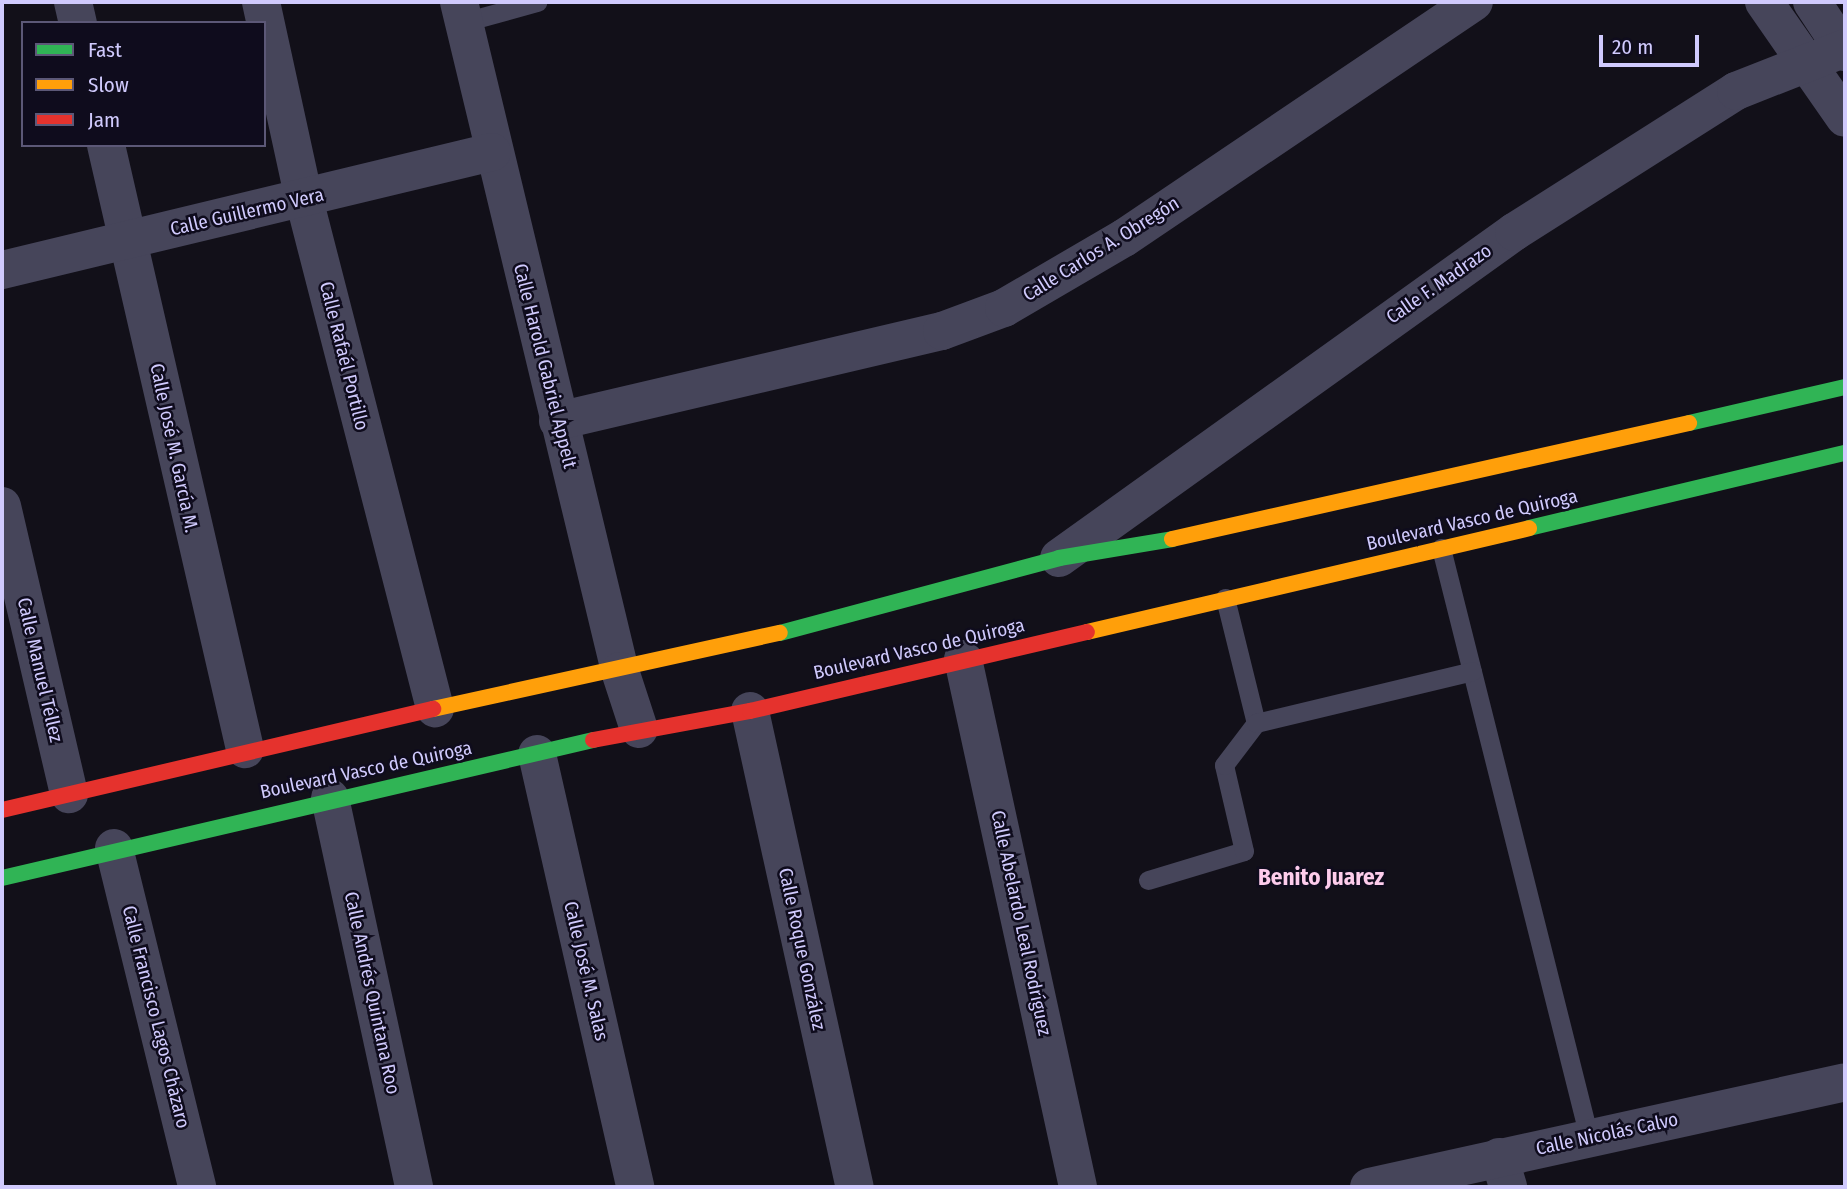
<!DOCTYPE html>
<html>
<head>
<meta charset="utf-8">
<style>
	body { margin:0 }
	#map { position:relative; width:1847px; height:1189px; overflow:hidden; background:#121019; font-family:"Fira Sans Condensed",sans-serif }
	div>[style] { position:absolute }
	.lane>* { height:19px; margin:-9.5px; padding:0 9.5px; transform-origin:9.5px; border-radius:9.5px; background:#46455a }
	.street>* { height:38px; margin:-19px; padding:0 19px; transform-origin:19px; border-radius:19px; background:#46455a }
	.fast>* { height:16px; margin:-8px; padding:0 8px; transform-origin:8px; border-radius:8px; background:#30b455 }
	.slow>* { height:16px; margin:-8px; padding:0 8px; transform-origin:8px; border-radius:8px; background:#ff9f0a }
	.jam>* { height:16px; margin:-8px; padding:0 8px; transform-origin:8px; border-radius:8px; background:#e5322d }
	span { translate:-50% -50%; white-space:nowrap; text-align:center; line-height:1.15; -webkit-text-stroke:5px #0f0c1d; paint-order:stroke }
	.street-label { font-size:19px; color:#d0cafd }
	.quarter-label { font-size:23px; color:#fdccec; font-weight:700 }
	.frame { position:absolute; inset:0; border:4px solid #d0cafd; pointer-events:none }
	.legend { position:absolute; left:21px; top:21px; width:245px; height:126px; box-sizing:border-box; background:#0f0c1d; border:2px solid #5c5877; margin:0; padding:9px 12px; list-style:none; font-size:21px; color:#d0cafd }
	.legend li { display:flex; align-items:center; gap:14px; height:35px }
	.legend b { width:35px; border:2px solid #5c5877 }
	.scale { position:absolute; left:1599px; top:35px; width:100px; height:32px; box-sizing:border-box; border:4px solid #d0cafd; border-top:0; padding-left:9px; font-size:21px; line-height:24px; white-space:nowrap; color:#d0cafd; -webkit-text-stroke:5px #0f0c1d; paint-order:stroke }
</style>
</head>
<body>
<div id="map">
	<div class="lane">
		<div style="left:464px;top:22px;width:76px;rotate:-15.3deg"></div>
		<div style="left:1441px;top:548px;width:607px;rotate:75.9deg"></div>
		<div style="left:1225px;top:598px;width:129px;rotate:76.1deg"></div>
		<div style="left:1148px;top:880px;width:100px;rotate:-16.8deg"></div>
		<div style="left:1244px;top:851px;width:88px;rotate:-103.1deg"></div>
		<div style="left:1224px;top:765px;width:53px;rotate:-52.7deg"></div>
		<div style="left:1256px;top:723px;width:222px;rotate:-13.5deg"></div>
	</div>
	<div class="street">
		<div style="left:73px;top:2px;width:22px;rotate:77deg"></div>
		<div style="left:261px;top:2px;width:202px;rotate:77.7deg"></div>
		<div style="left:304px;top:199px;width:526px;rotate:75.57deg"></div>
		<div style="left:459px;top:2px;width:688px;rotate:76.47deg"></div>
		<div style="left:620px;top:671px;width:61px;rotate:71.9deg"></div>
		<div style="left:1764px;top:2px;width:141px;rotate:55.1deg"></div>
		<div style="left:1812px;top:2px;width:60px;rotate:56.6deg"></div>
		<div style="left:106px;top:145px;width:620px;rotate:77.04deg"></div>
		<div style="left:2px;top:270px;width:504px;rotate:-13.54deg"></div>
		<div style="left:558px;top:421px;width:394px;rotate:-13.2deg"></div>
		<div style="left:942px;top:331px;width:66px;rotate:-20.4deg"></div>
		<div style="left:1004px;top:308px;width:139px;rotate:-30.3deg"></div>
		<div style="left:1124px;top:238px;width:422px;rotate:-34deg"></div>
		<div style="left:2px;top:506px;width:296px;rotate:76.9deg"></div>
		<div style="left:1059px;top:558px;width:560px;rotate:-35.62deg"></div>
		<div style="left:1514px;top:232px;width:263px;rotate:-32.4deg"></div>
		<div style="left:1736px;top:91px;width:117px;rotate:-21.5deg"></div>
		<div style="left:963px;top:659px;width:540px;rotate:77.71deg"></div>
		<div style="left:750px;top:711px;width:487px;rotate:77.6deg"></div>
		<div style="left:537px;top:754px;width:444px;rotate:77.2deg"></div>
		<div style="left:330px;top:798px;width:398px;rotate:77.8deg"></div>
		<div style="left:114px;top:848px;width:349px;rotate:76.2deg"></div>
		<div style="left:1499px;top:1157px;width:31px;rotate:73deg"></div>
		<div style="left:1369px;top:1187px;width:487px;rotate:-12.4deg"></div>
	</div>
	<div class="fast">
		<div style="left:1689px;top:423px;width:160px;rotate:-13deg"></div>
		<div style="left:1529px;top:528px;width:325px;rotate:-13.4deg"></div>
		<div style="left:780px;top:633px;width:289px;rotate:-15deg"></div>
		<div style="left:1059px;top:558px;width:115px;rotate:-9.5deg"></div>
		<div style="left:2px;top:878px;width:607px;rotate:-13.14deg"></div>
	</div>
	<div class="slow">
		<div style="left:1172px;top:539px;width:530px;rotate:-12.65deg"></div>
		<div style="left:1087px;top:632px;width:454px;rotate:-13.2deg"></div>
		<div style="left:433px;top:709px;width:355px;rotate:-12.4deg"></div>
	</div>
	<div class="jam">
		<div style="left:593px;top:740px;width:160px;rotate:-10.5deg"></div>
		<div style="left:750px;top:711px;width:346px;rotate:-13.2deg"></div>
		<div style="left:2px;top:810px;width:443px;rotate:-13.2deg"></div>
	</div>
	<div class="street-label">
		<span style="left:247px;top:212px;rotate:-13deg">Calle Guillermo Vera</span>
		<span style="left:1101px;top:249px;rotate:-32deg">Calle Carlos A. Obregón</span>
		<span style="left:1439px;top:284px;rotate:-35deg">Calle F. Madrazo</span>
		<span style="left:344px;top:356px;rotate:76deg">Calle Rafaél Portillo</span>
		<span style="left:545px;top:366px;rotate:76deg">Calle Harold Gabriel Appelt</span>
		<span style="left:174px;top:448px;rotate:78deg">Calle José M. García M.</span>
		<span style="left:1472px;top:520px;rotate:-13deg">Boulevard Vasco de Quiroga</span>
		<span style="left:919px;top:649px;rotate:-13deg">Boulevard Vasco de Quiroga</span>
		<span style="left:40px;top:670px;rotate:77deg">Calle Manuel Téllez</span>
		<span style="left:366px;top:770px;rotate:-12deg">Boulevard Vasco de Quiroga</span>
		<span style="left:1021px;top:923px;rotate:78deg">Calle Abelardo Leal Rodríguez</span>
		<span style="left:802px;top:949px;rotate:78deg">Calle Roque González</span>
		<span style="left:586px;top:971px;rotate:77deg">Calle José M. Salas</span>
		<span style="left:372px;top:993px;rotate:78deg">Calle Andrés Quintana Roo</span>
		<span style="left:156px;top:1017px;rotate:76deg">Calle Francisco Lagos Cházaro</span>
		<span style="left:1607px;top:1134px;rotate:-12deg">Calle Nicolás Calvo</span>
	</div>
	<div class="quarter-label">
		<span style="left:1321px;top:877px">Benito Juarez</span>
	</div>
	<div class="frame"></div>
	<ul class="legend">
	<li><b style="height:9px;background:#30b455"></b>Fast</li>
	<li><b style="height:9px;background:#ff9f0a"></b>Slow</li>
	<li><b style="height:9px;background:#e5322d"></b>Jam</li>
	</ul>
	<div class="scale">20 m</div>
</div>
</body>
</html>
